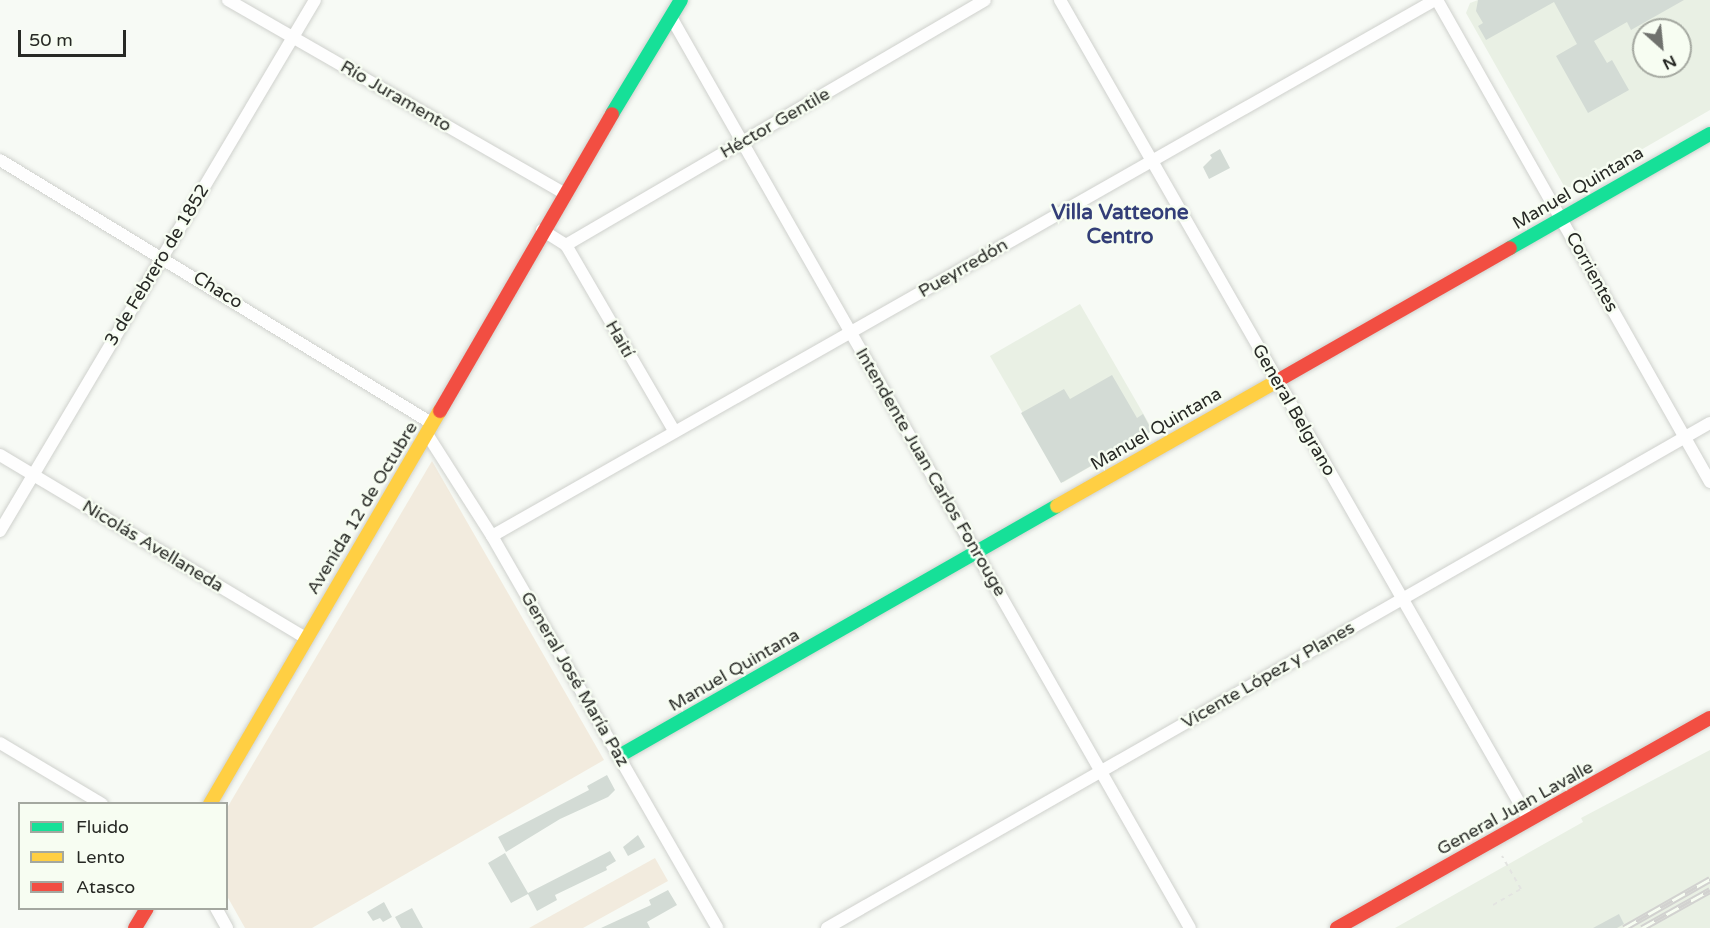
<!DOCTYPE html>
<html>
<head>
<meta charset="utf-8">
<style>
	body { margin:0 }
	#map { position:relative; width:1710px; height:928px; overflow:hidden; background:#f7faf5; font-family:"Varela Round",sans-serif }
	div>[style] { position:absolute }
	.built>* { inset:0; background:#e9f0e4; transform-origin:0 0 }
	.green>* { inset:0; background:#f2ebde }
	.building>* { inset:0; background:#d3dbd5 }
	.path>* { height:2px; margin-top:-1px; transform-origin:0; background:repeating-linear-gradient(90deg,#e3e4e1 0 4.5px,transparent 0 9px) }
	.roads { filter:drop-shadow(0 0 2px #cfd1cd) drop-shadow(0 0 2px #cfd1cd) }
	.street>* { height:12px; margin:-6px; padding:0 6px; transform-origin:6px; border-radius:6px; background:#fefefe }
	.fast>* { height:14px; margin:-7px; padding:0 7px; transform-origin:7px; border-radius:7px; background:#16e098 }
	.slow>* { height:14px; margin:-7px; padding:0 7px; transform-origin:7px; border-radius:7px; background:#ffcf43 }
	.jam>* { height:14px; margin:-7px; padding:0 7px; transform-origin:7px; border-radius:7px; background:#f24e42 }
	.rail>* { height:7px; margin-top:-3.5px; transform-origin:0; background:repeating-linear-gradient(90deg,#f7fdf2 0 14px,#d2d2d0 0 28px); box-sizing:border-box; border-block:2px solid #d2d2d0 }
	span { translate:-50% -50%; white-space:nowrap; text-align:center; line-height:1.15; -webkit-text-stroke:5px #f7fdf2; paint-order:stroke }
	.street-label { font-size:18px; color:#272925 }
	.quarter-label { font-size:21px; color:#333e78; font-weight:700 }
	.legend { position:absolute; left:18px; top:802px; width:210px; height:108px; box-sizing:border-box; background:#f7fdf2; border:2px solid #a4a8a0; margin:0; padding:8px 10px; list-style:none; font-size:18px; color:#272925 }
	.legend li { display:flex; align-items:center; gap:12px; height:30px }
	.legend b { width:30px; border:2px solid #a4a8a0 }
	.north { position:absolute; left:1632px; top:18px; width:60px; height:60px; box-sizing:border-box; background:#f7fdf2; border:2px solid #a4a8a0; border-radius:50%; rotate:153deg; font-size:16px; font-weight:700; line-height:24px; text-align:center; color:#272925 }
	.north::after { content:''; display:block; margin:auto; width:21px; height:27px; background:#70726e; clip-path:polygon(50% 0,100% 100%,50% 72%,0 100%) }
	.scale { position:absolute; left:18px; top:30px; width:108px; height:27px; box-sizing:border-box; border:3px solid #272925; border-top:0; padding-left:8px; font-size:18px; line-height:21px; white-space:nowrap; color:#272925; -webkit-text-stroke:4px #f7fdf2; paint-order:stroke }
</style>
</head>
<body>
<div id="map">
	<div class="built">
		<div style="clip-path:polygon(evenodd,1478px 0,1710px 0,1710px 110px,1575px 188px,1564px 186px,1466px 13px,1470px 3px,1478px 0,1644px 30px,1680px 30px,1680px 66px,1644px 66px,1644px 30px)"></div>
		<div style="left:1080px;top:304px;width:146px;height:104px;rotate:60deg"></div>
		<div style="clip-path:polygon(1710px 750px,1710px 928px,1395px 928px,1583px 822px,1581px 818px)"></div>
	</div>
	<div class="green">
		<div style="clip-path:polygon(432px 461px,604px 760px,312px 928px,245px 928px,227px 896px,227px 808px)"></div>
		<div style="clip-path:polygon(655px 858px,668px 881px,583px 928px,529px 928px)"></div>
	</div>
	<div class="building">
		<div style="clip-path:polygon(1478px 0,1684px 0,1631px 30px,1627px 22px,1594px 41px,1607px 63px,1612px 60px,1629px 90px,1588px 113px,1556px 56px,1577px 44px,1554px 2px,1486px 40px,1478px 26px,1483px 23px,1476px 11px)"></div>
		<div style="clip-path:polygon(1220px 149px,1230px 168px,1209px 179px,1203px 167px,1212px 158px,1210px 155px)"></div>
		<div style="clip-path:polygon(1112px 375px,1137px 418px,1143px 414px,1152px 431px,1061px 483px,1021px 413px,1064px 389px,1070px 399px)"></div>
		<div style="clip-path:polygon(607px 775px,615px 790px,608px 797px,560px 819px,506px 852px,498px 837px,589px 790px,587px 786px)"></div>
		<div style="clip-path:polygon(638px 835px,645px 847px,628px 856px,623px 847px)"></div>
		<div style="clip-path:polygon(610px 851px,616px 861px,606px 867px,607px 870px,555px 895px,557px 900px,537px 911px,528px 894px,511px 903px,488px 863px,505px 853px,528px 893px)"></div>
		<div style="clip-path:polygon(668px 890px,677px 905px,647px 922px,650px 928px,601px 928px,651px 905px,649px 900px)"></div>
		<div style="clip-path:polygon(384px 902px,392px 917px,383px 922px,380px 918px,373px 921px,367px 912px)"></div>
		<div style="clip-path:polygon(412px 908px,423px 928px,401px 928px,395px 917px)"></div>
		<div style="clip-path:polygon(1619px 914px,1624px 924px,1617px 928px,1593px 928px)"></div>
	</div>
	<div class="path">
		<div style="left:1493px;top:905px;width:32px;rotate:-30deg"></div>
		<div style="left:1521px;top:889px;width:38px;rotate:-120deg"></div>
	</div>
	<div class="roads">
		<div class="street">
			<div style="left:228px;top:0;width:387px;rotate:29.9deg"></div>
			<div style="left:1060px;top:0;width:945px;rotate:60.23deg"></div>
			<div style="left:1437px;top:0;width:554px;rotate:60.47deg"></div>
			<div style="left:671px;top:17px;width:1048px;rotate:60.33deg"></div>
			<div style="left:0;top:160px;width:507px;rotate:31.37deg"></div>
			<div style="left:542px;top:230px;width:28px;rotate:32deg"></div>
			<div style="left:566px;top:245px;width:216px;rotate:59.8deg"></div>
			<div style="left:566px;top:245px;width:485px;rotate:-30.3deg"></div>
			<div style="left:427px;top:434px;width:121px;rotate:57.5deg"></div>
			<div style="left:492px;top:536px;width:452px;rotate:60.1deg"></div>
			<div style="left:0;top:455px;width:357px;rotate:30.9deg"></div>
			<div style="left:0;top:531px;width:617px;rotate:-59.32deg"></div>
			<div style="left:492px;top:536px;width:1085px;rotate:-29.61deg"></div>
			<div style="left:0;top:743px;width:119px;rotate:30.9deg"></div>
			<div style="left:216px;top:908px;width:23px;rotate:61deg"></div>
			<div style="left:827px;top:928px;width:1017px;rotate:-29.77deg"></div>
		</div>
		<div class="fast">
			<div style="left:612px;top:114px;width:133px;rotate:-58.8deg"></div>
			<div style="left:1510px;top:248px;width:230px;rotate:-29.7deg"></div>
			<div style="left:619px;top:756px;width:504px;rotate:-29.72deg"></div>
		</div>
		<div class="slow">
			<div style="left:1057px;top:506px;width:253px;rotate:-29.6deg"></div>
			<div style="left:210px;top:804px;width:455px;rotate:-59.7deg"></div>
		</div>
		<div class="jam">
			<div style="left:1277px;top:381px;width:268px;rotate:-29.7deg"></div>
			<div style="left:440px;top:411px;width:343px;rotate:-59.9deg"></div>
			<div style="left:135px;top:928px;width:23px;rotate:-59deg"></div>
			<div style="left:1337px;top:928px;width:428px;rotate:-29.4deg"></div>
		</div>
	</div>
	<div class="rail">
		<div style="left:1624px;top:928px;width:99px;rotate:-29.7deg"></div>
		<div style="left:1642px;top:928px;width:78px;rotate:-29.2deg"></div>
	</div>
	<div class="street-label">
		<span style="left:396px;top:96px;rotate:30deg">Río Juramento</span>
		<span style="left:775px;top:123px;rotate:-30deg">Héctor Gentile</span>
		<span style="left:1578px;top:188px;rotate:-30deg">Manuel Quintana</span>
		<span style="left:157px;top:265px;rotate:-59deg">3 de Febrero de 1852</span>
		<span style="left:963px;top:268px;rotate:-30deg">Pueyrredón</span>
		<span style="left:1592px;top:272px;rotate:61deg">Corrientes</span>
		<span style="left:218px;top:290px;rotate:32deg">Chaco</span>
		<span style="left:620px;top:339px;rotate:60deg">Haití</span>
		<span style="left:1294px;top:410px;rotate:60deg">General Belgrano</span>
		<span style="left:1156px;top:429px;rotate:-30deg">Manuel Quintana</span>
		<span style="left:931px;top:472px;rotate:60deg">Intendente Juan Carlos Fonrouge</span>
		<span style="left:362px;top:508px;rotate:-59deg">Avenida 12 de Octubre</span>
		<span style="left:153px;top:546px;rotate:31deg">Nicolás Avellaneda</span>
		<span style="left:734px;top:670px;rotate:-30deg">Manuel Quintana</span>
		<span style="left:1268px;top:675px;rotate:-30deg">Vicente López y Planes</span>
		<span style="left:575px;top:679px;rotate:60deg">General José María Paz</span>
		<span style="left:1515px;top:808px;rotate:-29deg">General Juan Lavalle</span>
	</div>
	<div class="quarter-label">
		<span style="left:1120px;top:225px">Villa Vatteone<br>Centro</span>
	</div>
	<ul class="legend">
	<li><b style="height:8px;background:#16e098"></b>Fluido</li>
	<li><b style="height:8px;background:#ffcf43"></b>Lento</li>
	<li><b style="height:8px;background:#f24e42"></b>Atasco</li>
	</ul>
	<div class="north">N</div>
	<div class="scale">50 m</div>
</div>
</body>
</html>
